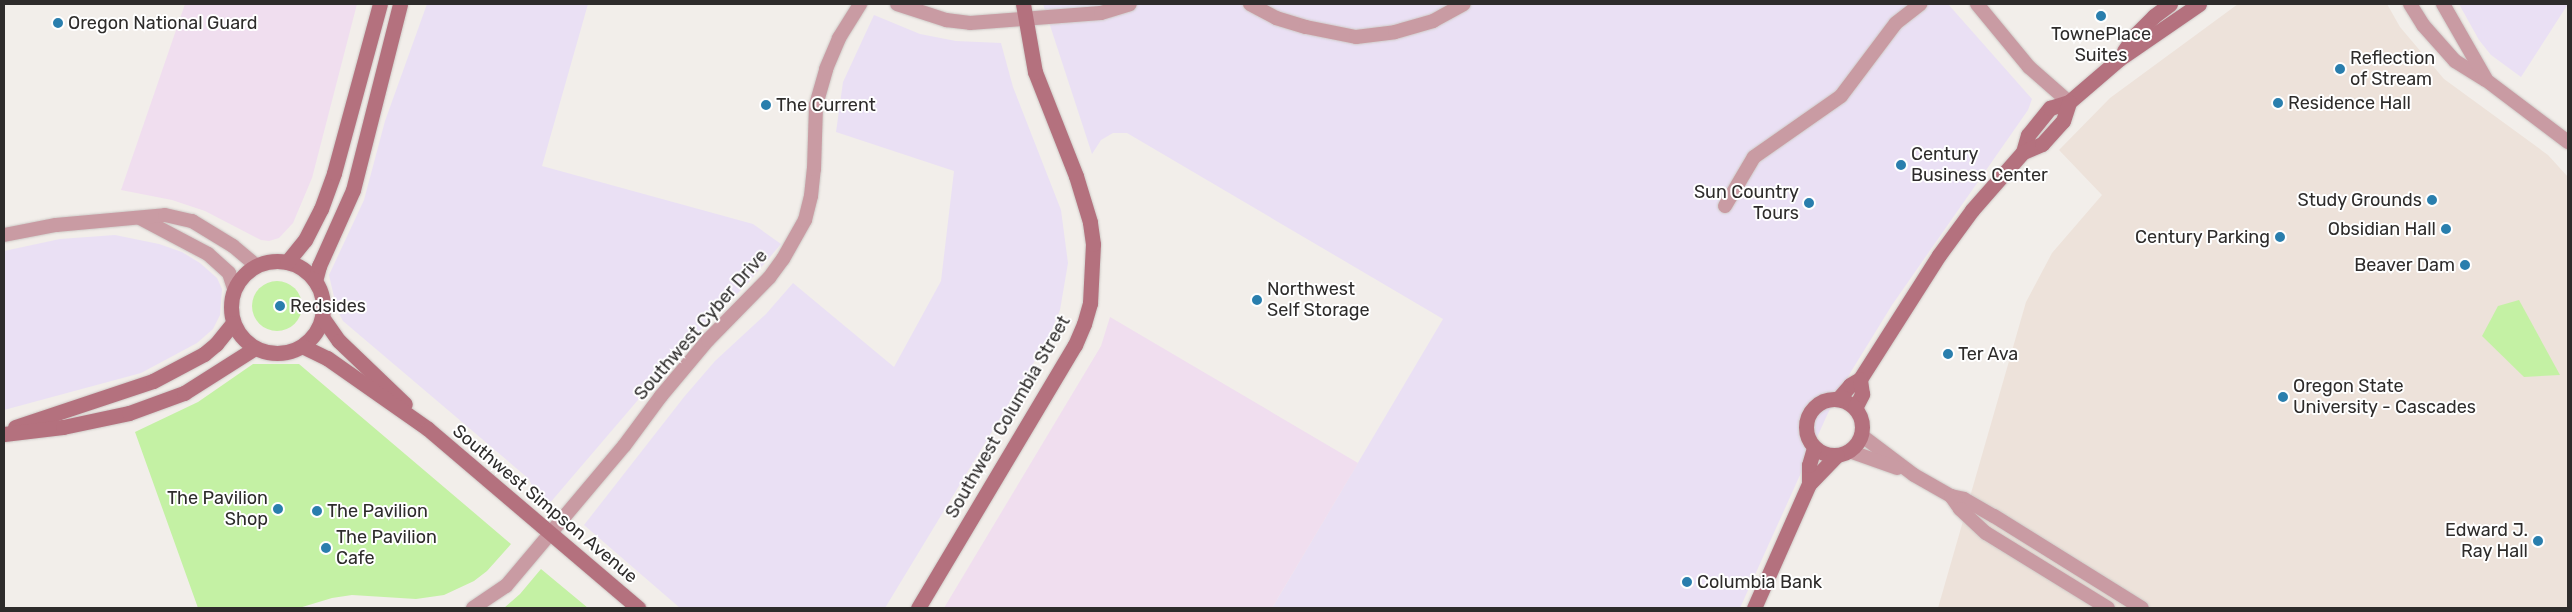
<!DOCTYPE html>
<html>
<head>
<meta charset="utf-8">
<style>
	body { margin:0 }
	#map { position:relative; width:2572px; height:612px; overflow:hidden; background:#f2eeea; font-family:Rubik,sans-serif }
	div>[style] { position:absolute }
	.commercial>* { inset:0; background:#eae0f4 }
	.industrial>* { inset:0; background:#f0deef }
	.built>* { inset:0; background:#ede2da }
	.green>* { inset:0; background:#c4f1a4 }
	.round { border-radius:50% }
	.roads { filter:drop-shadow(0 0 1px #cfcbc8) drop-shadow(0 0 1px #cfcbc8) }
	.street>* { height:14px; margin:-7px; padding:0 7px; transform-origin:7px; border-radius:7px; background:#c99ba3 }
	.secondary>* { height:15px; margin:-7.5px; padding:0 7.5px; transform-origin:7.5px; border-radius:7.5px; background:#b4717e }
	.secondary>.ring { margin:-7.5px; padding:0; box-sizing:content-box; background:none; border:15px solid #b4717e; border-radius:50% }
	.dots>* { width:14px; height:14px; translate:-50% -50%; box-sizing:border-box; border:2px solid #fff; border-radius:50% }
	span { translate:-50% -50%; white-space:nowrap; text-align:center; line-height:1.15; -webkit-text-stroke:4px #fff; paint-order:stroke }
	.poi-label { font-size:18px; color:#2e2c2b }
	.left { translate:0 -50%; text-align:left }
	.right { translate:-100% -50%; text-align:right }
	.street-label { font-size:18px; color:#2e2c2b }
	.frame { position:absolute; inset:0; border:5px solid #2e2c2b; pointer-events:none }
</style>
</head>
<body>
<div id="map">
	<div class="commercial">
		<div style="clip-path:polygon(427px 4px,588px 4px,542px 166px,753px 224px,781px 244px,748px 283px,685px 345px,549px 504px,535px 493px,529px 479px,343px 321px,337px 310px,329px 275px,364px 200px,385px 121px)"></div>
		<div style="clip-path:polygon(1043px 4px,1948px 4px,2032px 99px,2028px 110px,1892px 305px,1852px 370px,1828px 413px,1740px 608px,1272px 608px,1443px 319px,1127px 133px,1113px 133px,1101px 140px,1092px 154px)"></div>
		<div style="clip-path:polygon(2459px 4px,2568px 4px,2521px 77px,2491px 55px,2479px 40px)"></div>
		<div style="clip-path:polygon(874px 15px,920px 34px,956px 41px,1001px 43px,1013px 87px,1061px 210px,1068px 263px,1060px 310px,1048px 339px,885px 608px,680px 608px,584px 525px,684px 397px,715px 361px,766px 314px,793px 283px,894px 367px,941px 281px,954px 171px,836px 132px,843px 82px)"></div>
		<div style="clip-path:polygon(115px 235px,159px 244px,182px 252px,200px 263px,217px 278px,222px 289px,220px 315px,213px 329px,197px 343px,141px 373px,4px 410px,4px 251px,60px 239px)"></div>
	</div>
	<div class="industrial">
		<div style="clip-path:polygon(185px 4px,357px 4px,312px 178px,293px 223px,279px 238px,269px 241px,261px 240px,205px 211px,172px 200px,121px 190px)"></div>
		<div style="clip-path:polygon(1110px 317px,1358px 463px,1272px 608px,944px 608px,1101px 346px)"></div>
	</div>
	<div class="built">
		<div style="clip-path:polygon(2238px 4px,2387px 4px,2400px 27px,2444px 79px,2548px 155px,2568px 177px,2568px 608px,1938px 608px,2026px 302px,2052px 253px,2102px 195px,2059px 150px,2110px 98px)"></div>
	</div>
	<div class="green">
		<div class="round" style="left:252px;top:281px;width:50px;height:50px"></div>
		<div style="clip-path:polygon(2519px 300px,2560px 375px,2524px 377px,2482px 336px,2498px 306px)"></div>
		<div style="clip-path:polygon(253px 364px,299px 364px,511px 544px,487px 571px,474px 581px,444px 595px,416px 599px,352px 595px,332px 598px,299px 608px,198px 608px,135px 432px,198px 402px)"></div>
		<div style="clip-path:polygon(541px 569px,588px 608px,504px 608px,520px 594px)"></div>
	</div>
	<div class="roads">
		<div class="street">
			<div style="left:897px;top:4px;width:52px;rotate:18.1deg"></div>
			<div style="left:946px;top:20px;width:24px;rotate:7deg"></div>
			<div style="left:970px;top:23px;width:131px;rotate:-4.4deg"></div>
			<div style="left:1101px;top:13px;width:30px;rotate:-17deg"></div>
			<div style="left:1250px;top:4px;width:30px;rotate:28deg"></div>
			<div style="left:1276px;top:18px;width:31px;rotate:17deg"></div>
			<div style="left:1306px;top:27px;width:51px;rotate:11.3deg"></div>
			<div style="left:1356px;top:37px;width:39px;rotate:-7deg"></div>
			<div style="left:1395px;top:32px;width:40px;rotate:-16deg"></div>
			<div style="left:1433px;top:21px;width:35px;rotate:-29deg"></div>
			<div style="left:1977px;top:4px;width:82px;rotate:50.5deg"></div>
			<div style="left:2029px;top:67px;width:53px;rotate:41.2deg"></div>
			<div style="left:2410px;top:4px;width:25px;rotate:58deg"></div>
			<div style="left:2423px;top:25px;width:48px;rotate:48.4deg"></div>
			<div style="left:2455px;top:61px;width:36px;rotate:32deg"></div>
			<div style="left:2486px;top:80px;width:103px;rotate:37.1deg"></div>
			<div style="left:2443px;top:4px;width:86px;rotate:60.2deg"></div>
			<div style="left:1725px;top:206px;width:57px;rotate:-59.4deg"></div>
			<div style="left:1754px;top:157px;width:106px;rotate:-35deg"></div>
			<div style="left:1841px;top:96px;width:91px;rotate:-53deg"></div>
			<div style="left:1896px;top:23px;width:31px;rotate:-38deg"></div>
			<div style="left:140px;top:218px;width:77px;rotate:27.9deg"></div>
			<div style="left:208px;top:254px;width:28px;rotate:42deg"></div>
			<div style="left:229px;top:273px;width:16px;rotate:72deg"></div>
			<div style="left:4px;top:235px;width:53px;rotate:-10.9deg"></div>
			<div style="left:56px;top:225px;width:109px;rotate:-5.2deg"></div>
			<div style="left:165px;top:215px;width:28px;rotate:13deg"></div>
			<div style="left:192px;top:221px;width:48px;rotate:31.4deg"></div>
			<div style="left:233px;top:246px;width:30px;rotate:40deg"></div>
			<div style="left:1861px;top:435px;width:66px;rotate:37deg"></div>
			<div style="left:1914px;top:475px;width:43px;rotate:29.6deg"></div>
			<div style="left:1951px;top:496px;width:13px;rotate:13deg"></div>
			<div style="left:1964px;top:499px;width:34px;rotate:30deg"></div>
			<div style="left:1994px;top:516px;width:174px;rotate:31.9deg"></div>
			<div style="left:1849px;top:451px;width:51px;rotate:19.5deg"></div>
			<div style="left:1951px;top:496px;width:16px;rotate:55deg"></div>
			<div style="left:1960px;top:509px;width:35px;rotate:43deg"></div>
			<div style="left:1986px;top:533px;width:143px;rotate:31.6deg"></div>
			<div style="left:473px;top:608px;width:40px;rotate:-34deg"></div>
			<div style="left:506px;top:586px;width:183px;rotate:-49.9deg"></div>
			<div style="left:624px;top:446px;width:62px;rotate:-53.5deg"></div>
			<div style="left:661px;top:396px;width:73px;rotate:-50deg"></div>
			<div style="left:708px;top:340px;width:87px;rotate:-45.5deg"></div>
			<div style="left:769px;top:278px;width:24px;rotate:-54deg"></div>
			<div style="left:783px;top:259px;width:45px;rotate:-60.6deg"></div>
			<div style="left:805px;top:220px;width:25px;rotate:-76deg"></div>
			<div style="left:811px;top:196px;width:27px;rotate:-84deg"></div>
			<div style="left:814px;top:169px;width:64px;rotate:-88.2deg"></div>
			<div style="left:816px;top:105px;width:37px;rotate:-74deg"></div>
			<div style="left:826px;top:69px;width:34px;rotate:-67deg"></div>
			<div style="left:839px;top:38px;width:40px;rotate:-58deg"></div>
		</div>
		<div class="secondary">
			<div style="left:2124px;top:51px;width:18px;rotate:-56deg"></div>
			<div style="left:2134px;top:36px;width:28px;rotate:-45deg"></div>
			<div style="left:2154px;top:16px;width:20px;rotate:-37deg"></div>
			<div style="left:2023px;top:152px;width:18px;rotate:-74deg"></div>
			<div style="left:2028px;top:135px;width:35px;rotate:-51deg"></div>
			<div style="left:2050px;top:108px;width:20px;rotate:-18deg"></div>
			<div style="left:2069px;top:102px;width:66px;rotate:-40.7deg"></div>
			<div style="left:2119px;top:59px;width:97px;rotate:-34.5deg"></div>
			<div class="ring" style="left:231px;top:261px;width:77px;height:77px"></div>
			<div style="left:287px;top:262px;width:28px;rotate:-51deg"></div>
			<div style="left:305px;top:240px;width:35px;rotate:-63deg"></div>
			<div style="left:321px;top:209px;width:38px;rotate:-70deg"></div>
			<div style="left:334px;top:173px;width:175px;rotate:-74.8deg"></div>
			<div style="left:315px;top:281px;width:16px;rotate:-75deg"></div>
			<div style="left:319px;top:266px;width:83px;rotate:-65.9deg"></div>
			<div style="left:353px;top:190px;width:192px;rotate:-75.8deg"></div>
			<div style="left:322px;top:317px;width:29px;rotate:55deg"></div>
			<div style="left:339px;top:341px;width:91px;rotate:43.7deg"></div>
			<div style="left:302px;top:346px;width:28px;rotate:26deg"></div>
			<div style="left:327px;top:358px;width:123px;rotate:35.1deg"></div>
			<div style="left:428px;top:429px;width:276px;rotate:40.4deg"></div>
			<div class="ring" style="left:1806px;top:399px;width:41px;height:41px"></div>
			<div style="left:1838px;top:399px;width:18px;rotate:-49deg"></div>
			<div style="left:1850px;top:385px;width:12px;rotate:-31deg"></div>
			<div style="left:1860px;top:379px;width:147px;rotate:-57.5deg"></div>
			<div style="left:1939px;top:255px;width:56px;rotate:-53.7deg"></div>
			<div style="left:1972px;top:210px;width:77px;rotate:-48.7deg"></div>
			<div style="left:2023px;top:152px;width:21px;rotate:-23deg"></div>
			<div style="left:2042px;top:144px;width:31px;rotate:-48deg"></div>
			<div style="left:2063px;top:121px;width:20px;rotate:-72deg"></div>
			<div style="left:1855px;top:408px;width:16px;rotate:-63deg"></div>
			<div style="left:1862px;top:394px;width:15px;rotate:-98deg"></div>
			<div style="left:15px;top:427px;width:145px;rotate:-18.4deg"></div>
			<div style="left:153px;top:381px;width:58px;rotate:-27.9deg"></div>
			<div style="left:204px;top:354px;width:16px;rotate:-40deg"></div>
			<div style="left:216px;top:344px;width:27px;rotate:-51deg"></div>
			<div style="left:4px;top:434px;width:59px;rotate:-6.8deg"></div>
			<div style="left:63px;top:427px;width:67px;rotate:-12deg"></div>
			<div style="left:129px;top:413px;width:59px;rotate:-20deg"></div>
			<div style="left:184px;top:393px;width:84px;rotate:-32.4deg"></div>
			<div style="left:1809px;top:484px;width:40px;rotate:-46deg"></div>
			<div style="left:918px;top:608px;width:306px;rotate:-59.2deg"></div>
			<div style="left:1075px;top:345px;width:23px;rotate:-67deg"></div>
			<div style="left:1084px;top:324px;width:22px;rotate:-74deg"></div>
			<div style="left:1090px;top:303px;width:59px;rotate:-87.1deg"></div>
			<div style="left:1093px;top:244px;width:22px;rotate:-98deg"></div>
			<div style="left:1090px;top:222px;width:48px;rotate:-106.9deg"></div>
			<div style="left:1076px;top:176px;width:112px;rotate:-111.5deg"></div>
			<div style="left:1035px;top:72px;width:69px;rotate:-100deg"></div>
			<div style="left:1754px;top:608px;width:136px;rotate:-66.1deg"></div>
			<div style="left:1809px;top:484px;width:19px;rotate:-90deg"></div>
			<div style="left:1809px;top:465px;width:18px;rotate:-74deg"></div>
		</div>
	</div>
	<div class="dots">
		<div style="left:2101px;top:16px;background:#297ead"></div>
		<div style="left:58px;top:23px;background:#297ead"></div>
		<div style="left:2340px;top:69px;background:#297ead"></div>
		<div style="left:2278px;top:103px;background:#297ead"></div>
		<div style="left:766px;top:105px;background:#297ead"></div>
		<div style="left:1901px;top:165px;background:#297ead"></div>
		<div style="left:2432px;top:200px;background:#297ead"></div>
		<div style="left:1809px;top:203px;background:#297ead"></div>
		<div style="left:2446px;top:229px;background:#297ead"></div>
		<div style="left:2280px;top:237px;background:#297ead"></div>
		<div style="left:2465px;top:265px;background:#297ead"></div>
		<div style="left:1257px;top:300px;background:#297ead"></div>
		<div style="left:280px;top:306px;background:#297ead"></div>
		<div style="left:1948px;top:354px;background:#297ead"></div>
		<div style="left:2283px;top:397px;background:#297ead"></div>
		<div style="left:278px;top:509px;background:#297ead"></div>
		<div style="left:317px;top:511px;background:#297ead"></div>
		<div style="left:2538px;top:541px;background:#297ead"></div>
		<div style="left:326px;top:548px;background:#297ead"></div>
		<div style="left:1687px;top:582px;background:#297ead"></div>
	</div>
	<div class="poi-label">
		<span class="left" style="left:68px;top:23px">Oregon National Guard</span>
		<span style="left:2101px;top:45px">TownePlace<br>Suites</span>
		<span class="left" style="left:2350px;top:69px">Reflection<br>of Stream</span>
		<span class="left" style="left:2288px;top:103px">Residence Hall</span>
		<span class="left" style="left:776px;top:105px">The Current</span>
		<span class="left" style="left:1911px;top:165px">Century<br>Business Center</span>
		<span class="right" style="left:1799px;top:203px">Sun Country<br>Tours</span>
		<span class="right" style="left:2422px;top:200px">Study Grounds</span>
		<span class="right" style="left:2436px;top:229px">Obsidian Hall</span>
		<span class="right" style="left:2270px;top:237px">Century Parking</span>
		<span class="right" style="left:2455px;top:265px">Beaver Dam</span>
		<span class="left" style="left:1267px;top:300px">Northwest<br>Self Storage</span>
		<span class="left" style="left:290px;top:306px">Redsides</span>
		<span class="left" style="left:1958px;top:354px">Ter Ava</span>
		<span class="left" style="left:2293px;top:397px">Oregon State<br>University - Cascades</span>
		<span class="right" style="left:268px;top:509px">The Pavilion<br>Shop</span>
		<span class="left" style="left:327px;top:511px">The Pavilion</span>
		<span class="right" style="left:2528px;top:541px">Edward J.<br>Ray Hall</span>
		<span class="left" style="left:336px;top:548px">The Pavilion<br>Cafe</span>
		<span class="left" style="left:1697px;top:582px">Columbia Bank</span>
	</div>
	<div class="street-label">
		<span style="left:701px;top:325px;rotate:-49deg">Southwest Cyber Drive</span>
		<span style="left:1008px;top:417px;rotate:-60deg">Southwest Columbia Street</span>
		<span style="left:545px;top:504px;rotate:40deg">Southwest Simpson Avenue</span>
	</div>
	<div class="frame"></div>
</div>
</body>
</html>
